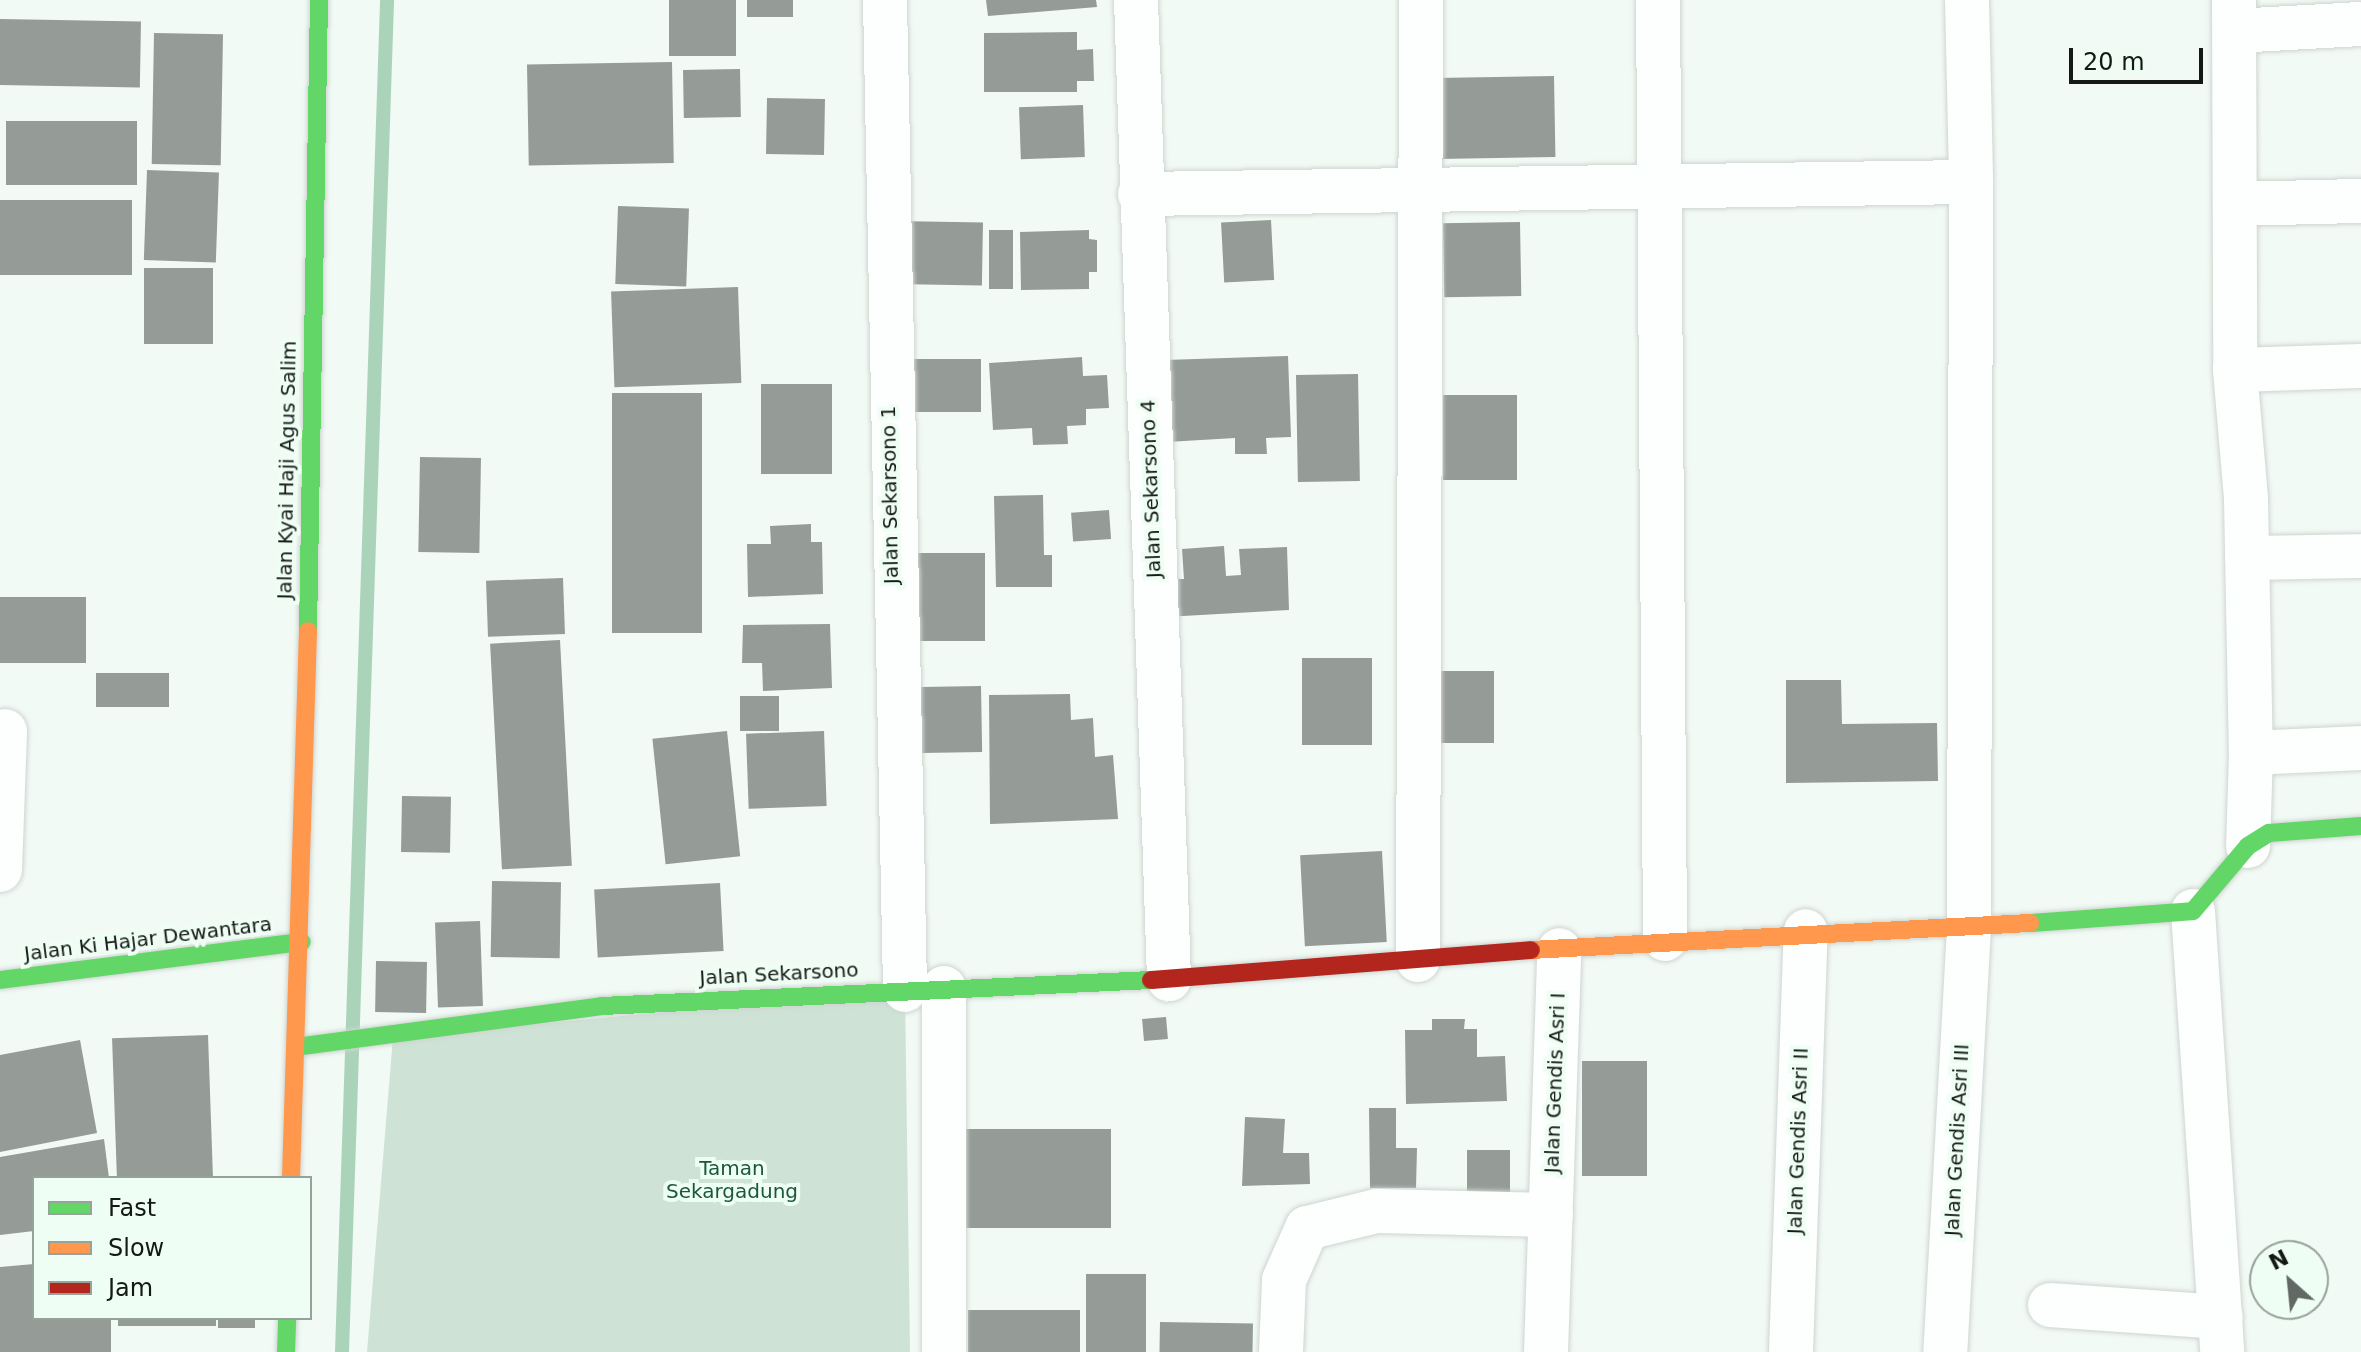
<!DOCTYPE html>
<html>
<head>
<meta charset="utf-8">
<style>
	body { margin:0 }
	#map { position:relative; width:2361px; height:1352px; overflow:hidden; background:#f2faf5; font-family:"DejaVu Sans",sans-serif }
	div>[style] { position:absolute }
	.green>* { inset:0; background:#cee3d6 }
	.stream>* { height:14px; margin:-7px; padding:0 7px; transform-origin:7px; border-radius:7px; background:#abd3ba }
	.building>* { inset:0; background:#959b97; transform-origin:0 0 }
	.roads { filter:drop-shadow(0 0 2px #ced4d0) drop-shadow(0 0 2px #ced4d0) }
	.street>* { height:44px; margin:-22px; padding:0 22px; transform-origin:22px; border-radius:22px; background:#fdfefe }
	.fast>* { height:18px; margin:-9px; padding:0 9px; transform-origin:9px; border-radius:9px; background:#63d668 }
	.slow>* { height:18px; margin:-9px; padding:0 9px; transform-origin:9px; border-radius:9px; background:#ff974d }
	.jam>* { height:18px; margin:-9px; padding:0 9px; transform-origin:9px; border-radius:9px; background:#b3261e }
	span { translate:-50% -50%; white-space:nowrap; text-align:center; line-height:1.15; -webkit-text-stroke:8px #effef4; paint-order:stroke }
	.street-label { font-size:20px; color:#141916 }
	.park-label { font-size:20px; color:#1a5839 }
	.legend { position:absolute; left:32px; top:1176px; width:280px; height:144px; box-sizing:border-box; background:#effef4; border:2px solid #97a29b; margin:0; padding:10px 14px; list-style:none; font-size:24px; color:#141916 }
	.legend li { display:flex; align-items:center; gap:16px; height:40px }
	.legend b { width:40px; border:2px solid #97a29b }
	.north { position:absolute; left:2249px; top:1240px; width:80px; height:80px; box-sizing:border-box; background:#effef4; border:2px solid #97a29b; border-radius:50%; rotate:333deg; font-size:22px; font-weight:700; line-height:32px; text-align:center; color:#141916 }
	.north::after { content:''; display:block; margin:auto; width:28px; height:36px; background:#626864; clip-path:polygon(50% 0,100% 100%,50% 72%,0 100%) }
	.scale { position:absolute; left:2069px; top:48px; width:134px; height:36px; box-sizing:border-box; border:4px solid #141916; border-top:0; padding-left:10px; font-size:24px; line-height:28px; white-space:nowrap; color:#141916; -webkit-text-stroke:6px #effef4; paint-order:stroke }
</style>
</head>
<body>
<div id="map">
	<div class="green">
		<div style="clip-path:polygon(905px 990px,910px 1352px,367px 1352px,393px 1037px)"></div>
	</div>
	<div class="stream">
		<div style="left:342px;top:1352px;width:1353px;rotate:-88.09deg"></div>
	</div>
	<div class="building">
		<div style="left:669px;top:0;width:67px;height:56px"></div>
		<div style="left:747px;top:0;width:46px;height:17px"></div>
		<div style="clip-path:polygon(986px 0,1096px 0,1097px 7px,988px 16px)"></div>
		<div style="left:0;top:19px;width:141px;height:66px;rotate:1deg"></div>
		<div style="clip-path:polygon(1077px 32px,1077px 50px,1093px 49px,1094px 81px,1077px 81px,1077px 92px,984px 92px,984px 33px)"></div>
		<div style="left:154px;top:33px;width:69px;height:131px;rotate:1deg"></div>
		<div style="left:672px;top:62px;width:101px;height:145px;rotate:89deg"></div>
		<div style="left:740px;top:69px;width:48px;height:57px;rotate:89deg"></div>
		<div style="left:1554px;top:76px;width:81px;height:118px;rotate:89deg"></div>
		<div style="left:767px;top:98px;width:58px;height:56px;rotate:1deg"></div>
		<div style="left:1083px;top:105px;width:52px;height:64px;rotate:88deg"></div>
		<div style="left:6px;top:121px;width:131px;height:64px"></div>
		<div style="left:147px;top:170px;width:72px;height:90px;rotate:2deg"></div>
		<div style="left:132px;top:200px;width:75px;height:132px;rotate:90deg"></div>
		<div style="left:618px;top:206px;width:71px;height:78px;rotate:2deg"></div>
		<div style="left:1271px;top:220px;width:60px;height:50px;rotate:87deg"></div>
		<div style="left:896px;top:221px;width:87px;height:63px;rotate:1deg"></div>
		<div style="left:1520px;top:222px;width:74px;height:77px;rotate:89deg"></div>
		<div style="left:989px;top:230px;width:24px;height:59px"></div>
		<div style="clip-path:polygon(1089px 230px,1089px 239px,1097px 240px,1097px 272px,1089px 272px,1089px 289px,1021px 290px,1020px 232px)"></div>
		<div style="left:144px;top:268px;width:69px;height:76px"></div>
		<div style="left:738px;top:287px;width:96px;height:127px;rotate:88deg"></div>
		<div style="clip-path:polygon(1288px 356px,1291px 437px,1266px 438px,1267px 454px,1235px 454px,1235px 438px,1167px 442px,1165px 360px)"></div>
		<div style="clip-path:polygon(1082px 357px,1083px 376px,1107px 375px,1109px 408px,1086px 409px,1086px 425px,1067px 426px,1068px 444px,1033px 445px,1032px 428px,993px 430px,989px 363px)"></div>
		<div style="left:907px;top:359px;width:74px;height:53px"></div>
		<div style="left:1358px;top:374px;width:107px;height:62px;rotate:89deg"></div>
		<div style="left:832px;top:384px;width:90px;height:71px;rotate:90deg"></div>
		<div style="left:612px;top:393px;width:90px;height:240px"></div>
		<div style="left:1517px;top:395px;width:85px;height:74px;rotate:90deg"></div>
		<div style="left:420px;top:457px;width:61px;height:95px;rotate:1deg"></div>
		<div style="clip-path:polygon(1043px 495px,1044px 555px,1052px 555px,1052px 587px,996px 587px,994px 496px)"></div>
		<div style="left:1109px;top:510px;width:29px;height:38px;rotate:86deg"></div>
		<div style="clip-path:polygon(811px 524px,811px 542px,822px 542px,823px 594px,748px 597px,747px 544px,771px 544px,770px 526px)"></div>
		<div style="clip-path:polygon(1224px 546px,1226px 576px,1241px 575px,1239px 549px,1287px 547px,1289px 610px,1165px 617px,1174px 579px,1184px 579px,1182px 549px)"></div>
		<div style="left:908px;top:553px;width:77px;height:88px"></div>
		<div style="left:563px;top:578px;width:56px;height:77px;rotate:88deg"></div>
		<div style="left:86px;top:597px;width:66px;height:86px;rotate:90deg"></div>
		<div style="clip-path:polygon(830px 624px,832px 688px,763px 691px,762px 663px,742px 663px,743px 625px)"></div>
		<div style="left:560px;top:640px;width:226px;height:70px;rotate:87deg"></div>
		<div style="left:1302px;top:658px;width:70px;height:87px"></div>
		<div style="left:1435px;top:671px;width:59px;height:72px"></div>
		<div style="left:169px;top:673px;width:34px;height:73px;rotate:90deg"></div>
		<div style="clip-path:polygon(1786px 680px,1841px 680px,1842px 724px,1937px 723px,1938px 781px,1786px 783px)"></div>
		<div style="left:981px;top:686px;width:66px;height:75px;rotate:89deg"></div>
		<div style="clip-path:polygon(1070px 694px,1071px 720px,1093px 718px,1095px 757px,1113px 755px,1118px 819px,990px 824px,989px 695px)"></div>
		<div style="left:779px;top:696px;width:35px;height:39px;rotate:90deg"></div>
		<div style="left:727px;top:731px;width:126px;height:75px;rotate:84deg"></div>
		<div style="left:824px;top:731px;width:75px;height:78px;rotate:88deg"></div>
		<div style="left:402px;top:796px;width:49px;height:56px;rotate:1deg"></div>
		<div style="left:1382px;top:851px;width:91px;height:82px;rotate:87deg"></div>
		<div style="left:492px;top:881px;width:69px;height:76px;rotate:1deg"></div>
		<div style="left:720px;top:883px;width:68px;height:126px;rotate:87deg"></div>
		<div style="left:480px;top:921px;width:85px;height:45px;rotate:88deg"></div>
		<div style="left:376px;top:961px;width:51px;height:51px;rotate:1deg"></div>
		<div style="left:1166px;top:1017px;width:22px;height:24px;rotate:85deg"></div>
		<div style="clip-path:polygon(1432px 1019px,1465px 1019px,1464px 1029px,1477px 1029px,1477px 1057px,1505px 1056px,1507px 1101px,1406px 1104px,1405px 1030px,1432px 1030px)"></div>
		<div style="left:208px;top:1035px;width:143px;height:96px;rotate:88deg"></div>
		<div style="clip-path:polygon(80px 1040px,97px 1133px,0 1152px,0 1055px)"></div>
		<div style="left:1582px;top:1061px;width:65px;height:115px"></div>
		<div style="clip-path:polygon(1369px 1108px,1396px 1108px,1396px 1148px,1417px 1148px,1416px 1188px,1370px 1188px)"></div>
		<div style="clip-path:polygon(1245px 1117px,1285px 1119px,1283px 1153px,1309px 1153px,1310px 1184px,1242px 1186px)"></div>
		<div style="left:957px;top:1129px;width:154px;height:99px"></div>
		<div style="clip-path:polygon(104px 1139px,109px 1178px,34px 1178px,34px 1231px,0 1235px,0 1157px)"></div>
		<div style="left:1467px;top:1150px;width:43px;height:46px"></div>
		<div style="clip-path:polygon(34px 1264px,34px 1318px,111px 1318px,111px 1352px,0 1352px,0 1267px)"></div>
		<div style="left:1146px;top:1274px;width:78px;height:60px;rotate:90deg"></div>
		<div style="left:1080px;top:1310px;width:42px;height:112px;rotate:90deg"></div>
		<div style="left:118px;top:1318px;width:98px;height:8px"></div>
		<div style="left:218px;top:1318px;width:37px;height:10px"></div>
		<div style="left:1160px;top:1322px;width:93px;height:30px;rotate:1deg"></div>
	</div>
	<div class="roads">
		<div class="street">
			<div style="left:885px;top:0;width:990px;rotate:88.84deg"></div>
			<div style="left:1136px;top:0;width:980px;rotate:88.07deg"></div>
			<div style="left:1658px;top:0;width:939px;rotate:89.57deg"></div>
			<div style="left:1967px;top:0;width:182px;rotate:88.7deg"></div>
			<div style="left:2234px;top:0;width:370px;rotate:89.8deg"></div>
			<div style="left:2235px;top:370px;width:129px;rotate:85.1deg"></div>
			<div style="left:2246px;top:499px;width:254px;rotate:88.9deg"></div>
			<div style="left:2251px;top:753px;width:93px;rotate:91.8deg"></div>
			<div style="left:2235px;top:31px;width:126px;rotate:-3.2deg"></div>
			<div style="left:1140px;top:194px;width:831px;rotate:-0.83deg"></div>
			<div style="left:1971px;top:182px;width:746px;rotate:90.15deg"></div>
			<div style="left:1969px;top:928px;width:425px;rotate:93.2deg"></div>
			<div style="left:2235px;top:204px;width:126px;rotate:-1.4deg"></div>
			<div style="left:2235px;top:370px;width:126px;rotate:-1.8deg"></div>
			<div style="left:2247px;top:558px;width:114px;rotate:-1deg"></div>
			<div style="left:2251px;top:753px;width:110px;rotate:-2.6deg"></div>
			<div style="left:0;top:870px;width:139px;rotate:-87.9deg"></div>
			<div style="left:2193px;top:911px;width:442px;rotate:86.2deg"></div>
			<div style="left:1418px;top:960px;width:960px;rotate:-89.82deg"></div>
			<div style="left:944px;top:988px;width:364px;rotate:90deg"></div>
			<div style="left:2050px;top:1305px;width:171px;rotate:4deg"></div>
			<div style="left:1281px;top:1352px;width:72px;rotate:-87.6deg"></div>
			<div style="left:1284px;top:1280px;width:57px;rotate:-66.1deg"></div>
			<div style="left:1307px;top:1228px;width:72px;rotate:-13.7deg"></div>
			<div style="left:1377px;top:1211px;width:174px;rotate:1.3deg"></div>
			<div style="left:1546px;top:1352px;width:402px;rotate:-88.1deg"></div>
			<div style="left:1791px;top:1352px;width:421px;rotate:-88deg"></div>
		</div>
		<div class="fast">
			<div style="left:308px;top:631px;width:631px;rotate:-89deg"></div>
			<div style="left:2030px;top:923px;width:163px;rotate:-4.2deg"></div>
			<div style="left:2193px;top:911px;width:85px;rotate:-49.8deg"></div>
			<div style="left:2248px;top:846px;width:25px;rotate:-32deg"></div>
			<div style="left:2269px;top:833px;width:92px;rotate:-4.4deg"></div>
			<div style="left:0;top:980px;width:304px;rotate:-7.2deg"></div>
			<div style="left:296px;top:1047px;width:309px;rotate:-7.6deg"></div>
			<div style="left:602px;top:1006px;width:550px;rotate:-2.71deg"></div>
			<div style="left:286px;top:1352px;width:34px;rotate:-88deg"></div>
		</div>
		<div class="slow">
			<div style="left:1531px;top:950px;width:500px;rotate:-3.1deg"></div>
			<div style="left:291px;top:1178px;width:547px;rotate:-88.22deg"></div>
		</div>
		<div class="jam">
			<div style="left:1151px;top:980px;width:381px;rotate:-4.5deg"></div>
		</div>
	</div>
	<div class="street-label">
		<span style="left:287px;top:470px;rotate:-89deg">Jalan Kyai Haji Agus Salim</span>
		<span style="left:1151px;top:489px;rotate:-92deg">Jalan Sekarsono 4</span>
		<span style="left:890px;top:495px;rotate:-91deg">Jalan Sekarsono 1</span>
		<span style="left:148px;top:939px;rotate:-7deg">Jalan Ki Hajar Dewantara</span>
		<span style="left:779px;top:974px;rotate:-3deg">Jalan Sekarsono</span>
		<span style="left:1555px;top:1083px;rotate:-88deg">Jalan Gendis Asri I</span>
		<span style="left:1957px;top:1140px;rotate:-87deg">Jalan Gendis Asri III</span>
		<span style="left:1798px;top:1141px;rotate:-88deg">Jalan Gendis Asri II</span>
	</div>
	<div class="park-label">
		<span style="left:732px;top:1180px">Taman<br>Sekargadung</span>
	</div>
	<ul class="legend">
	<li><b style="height:10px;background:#63d668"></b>Fast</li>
	<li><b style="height:10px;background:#ff974d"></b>Slow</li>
	<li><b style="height:10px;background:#b3261e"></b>Jam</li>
	</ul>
	<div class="north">N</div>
	<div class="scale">20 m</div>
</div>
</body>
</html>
